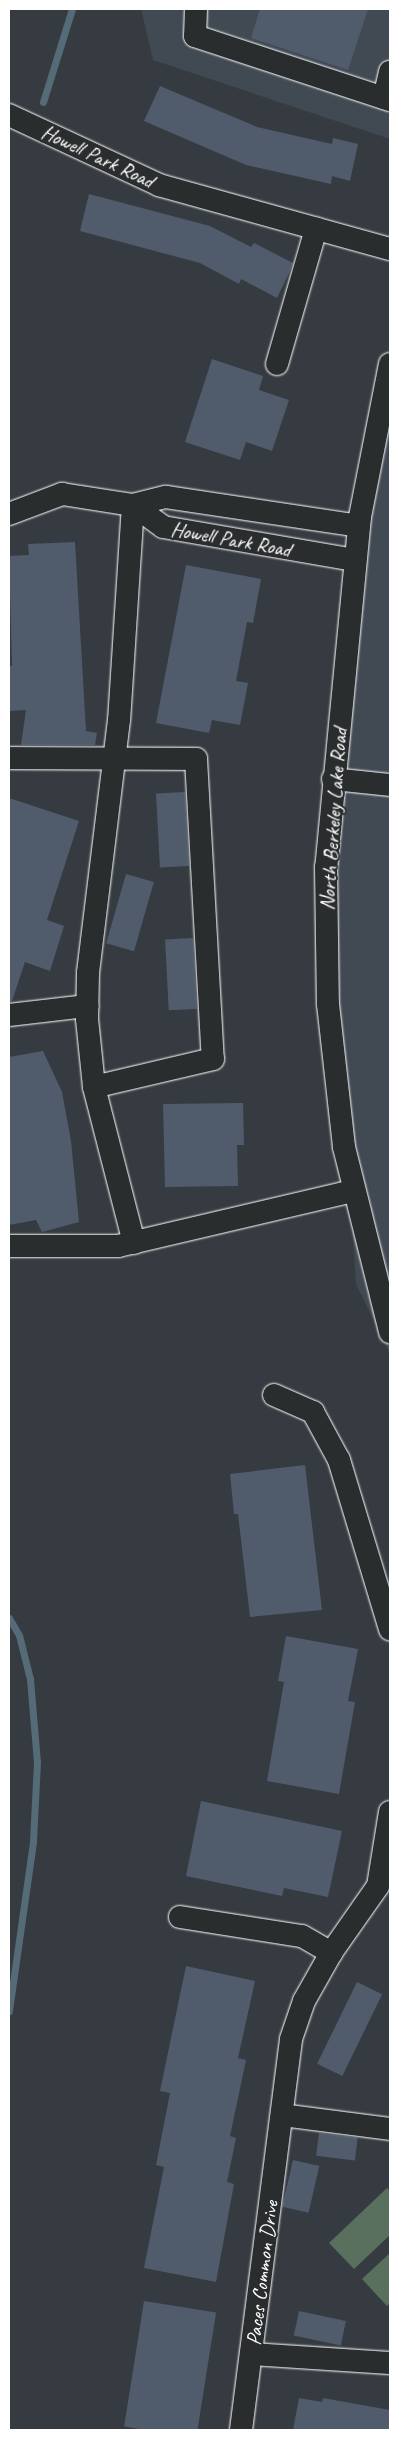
<!DOCTYPE html>
<html>
<head>
<meta charset="utf-8">
<style>
	body { margin:0 }
	#map { position:relative; width:399px; height:2439px; overflow:hidden; background:#353b41; font-family:Caveat,sans-serif }
	div>[style] { position:absolute }
	.built>* { inset:0; background:#414952 }
	.green>* { inset:0; background:#58705d }
	.stream>* { height:7px; margin:-3.5px; padding:0 3.5px; transform-origin:3.5px; border-radius:3.5px; background:#556b77 }
	.building>* { inset:0; background:#505c6c; transform-origin:0 0 }
	.roads { filter:drop-shadow(0 0 1px #fff) drop-shadow(0 0 1px #fff) }
	.minor>* { height:22px; margin:-11px; padding:0 11px; transform-origin:11px; border-radius:11px; background:#2a2d2e }
	span { translate:-50% -50%; white-space:nowrap; text-align:center; line-height:1.15; -webkit-text-stroke:4px #2a2d2e; paint-order:stroke }
	.street-label { font-size:21px; color:#fff }
	.frame { position:absolute; inset:0; border:10px solid #fff; pointer-events:none }
</style>
</head>
<body>
<div id="map">
	<div class="built">
		<div style="clip-path:polygon(141px 9px,390px 9px,390px 139px,153px 60px)"></div>
		<div style="clip-path:polygon(390px 364px,390px 1354px,356px 1284px,326px 826px)"></div>
	</div>
	<div class="green">
		<div style="clip-path:polygon(387px 2188px,390px 2191px,390px 2235px,354px 2269px,329px 2243px)"></div>
		<div style="clip-path:polygon(390px 2253px,390px 2303px,387px 2306px,362px 2279px)"></div>
	</div>
	<div class="stream">
		<div style="left:43px;top:102px;width:97px;rotate:-72.7deg"></div>
		<div style="left:9px;top:1618px;width:20px;rotate:60deg"></div>
		<div style="left:19px;top:1635px;width:45px;rotate:76deg"></div>
		<div style="left:30px;top:1679px;width:83px;rotate:85.2deg"></div>
		<div style="left:37px;top:1762px;width:80px;rotate:92.9deg"></div>
		<div style="left:33px;top:1842px;width:171px;rotate:98.1deg"></div>
	</div>
	<div class="building">
		<div style="clip-path:polygon(260px 9px,368px 9px,348px 70px,251px 38px)"></div>
		<div style="clip-path:polygon(160px 86px,257px 127px,332px 144px,333px 138px,358px 144px,350px 181px,332px 176px,331px 184px,246px 165px,144px 121px)"></div>
		<div style="clip-path:polygon(89px 194px,210px 226px,251px 247px,254px 243px,293px 263px,290px 271px,277px 298px,241px 279px,239px 284px,200px 263px,80px 231px)"></div>
		<div style="clip-path:polygon(212px 359px,263px 376px,259px 390px,289px 400px,272px 451px,246px 442px,240px 460px,185px 442px)"></div>
		<div style="clip-path:polygon(75px 542px,86px 731px,97px 733px,95px 745px,21px 745px,26px 710px,9px 711px,9px 666px,12px 666px,9px 556px,29px 555px,28px 544px)"></div>
		<div style="clip-path:polygon(186px 565px,261px 579px,253px 623px,247px 622px,236px 681px,248px 683px,240px 725px,212px 720px,209px 733px,156px 723px)"></div>
		<div style="left:185px;top:792px;width:74px;height:29px;rotate:87deg"></div>
		<div style="clip-path:polygon(9px 798px,79px 821px,47px 920px,64px 926px,50px 971px,25px 962px,12px 1001px,9px 1001px)"></div>
		<div style="left:126px;top:874px;width:29px;height:72px;rotate:16deg"></div>
		<div style="left:193px;top:938px;width:71px;height:28px;rotate:87deg"></div>
		<div style="clip-path:polygon(43px 1051px,62px 1092px,71px 1141px,79px 1222px,42px 1232px,36px 1220px,9px 1225px,9px 1057px)"></div>
		<div style="clip-path:polygon(243px 1103px,244px 1145px,237px 1145px,238px 1186px,165px 1187px,163px 1104px)"></div>
		<div style="clip-path:polygon(305px 1465px,322px 1610px,250px 1617px,238px 1514px,234px 1514px,230px 1474px)"></div>
		<div style="clip-path:polygon(286px 1636px,358px 1649px,348px 1701px,355px 1702px,339px 1794px,267px 1781px,284px 1682px,278px 1681px)"></div>
		<div style="clip-path:polygon(201px 1801px,342px 1831px,328px 1897px,284px 1888px,282px 1896px,186px 1876px)"></div>
		<div style="clip-path:polygon(186px 1966px,255px 1981px,238px 2058px,246px 2060px,230px 2136px,236px 2138px,227px 2182px,234px 2184px,216px 2282px,144px 2268px,164px 2167px,156px 2165px,170px 2093px,160px 2091px)"></div>
		<div style="left:357px;top:1982px;width:28px;height:91px;rotate:26deg"></div>
		<div style="left:319px;top:2133px;width:39px;height:23px;rotate:7deg"></div>
		<div style="left:293px;top:2160px;width:27px;height:48px;rotate:13deg"></div>
		<div style="left:144px;top:2301px;width:73px;height:127px;rotate:9deg"></div>
		<div style="left:299px;top:2311px;width:48px;height:25px;rotate:12deg"></div>
		<div style="clip-path:polygon(299px 2398px,322px 2402px,323px 2398px,390px 2410px,390px 2430px,293px 2430px)"></div>
	</div>
	<div class="roads">
		<div class="minor">
			<div style="left:196px;top:9px;width:27px;rotate:92deg"></div>
			<div style="left:195px;top:36px;width:205px;rotate:18.2deg"></div>
			<div style="left:384px;top:98px;width:27px;rotate:-77deg"></div>
			<div style="left:9px;top:115px;width:166px;rotate:25deg"></div>
			<div style="left:159px;top:185px;width:240px;rotate:15.5deg"></div>
			<div style="left:277px;top:364px;width:141px;rotate:-73.9deg"></div>
			<div style="left:390px;top:364px;width:156px;rotate:101.1deg"></div>
			<div style="left:360px;top:517px;width:352px;rotate:95.5deg"></div>
			<div style="left:326px;top:867px;width:137px;rotate:89.2deg"></div>
			<div style="left:328px;top:1004px;width:144px;rotate:83.6deg"></div>
			<div style="left:344px;top:1147px;width:191px;rotate:76deg"></div>
			<div style="left:133px;top:505px;width:215px;rotate:93.7deg"></div>
			<div style="left:119px;top:720px;width:255px;rotate:97deg"></div>
			<div style="left:88px;top:973px;width:46px;rotate:91.2deg"></div>
			<div style="left:87px;top:1019px;width:68px;rotate:84.1deg"></div>
			<div style="left:94px;top:1087px;width:161px;rotate:75.6deg"></div>
			<div style="left:133px;top:505px;width:37px;rotate:36deg"></div>
			<div style="left:163px;top:527px;width:195px;rotate:9.8deg"></div>
			<div style="left:9px;top:514px;width:57px;rotate:-20.7deg"></div>
			<div style="left:62px;top:494px;width:72px;rotate:8.8deg"></div>
			<div style="left:133px;top:505px;width:34px;rotate:-14deg"></div>
			<div style="left:166px;top:497px;width:195px;rotate:8.5deg"></div>
			<div style="left:9px;top:758px;width:187px;rotate:0.3deg"></div>
			<div style="left:196px;top:759px;width:300px;rotate:86.8deg"></div>
			<div style="left:213px;top:1059px;width:122px;rotate:166.8deg"></div>
			<div style="left:333px;top:779px;width:57px;rotate:6deg"></div>
			<div style="left:9px;top:1015px;width:79px;rotate:-6.6deg"></div>
			<div style="left:9px;top:1246px;width:109px"></div>
			<div style="left:118px;top:1246px;width:240px;rotate:-13.2deg"></div>
			<div style="left:274px;top:1395px;width:43px;rotate:23.6deg"></div>
			<div style="left:313px;top:1412px;width:55px;rotate:61.6deg"></div>
			<div style="left:339px;top:1460px;width:177px;rotate:73.2deg"></div>
			<div style="left:180px;top:1917px;width:123px;rotate:8.9deg"></div>
			<div style="left:302px;top:1936px;width:34px;rotate:30deg"></div>
			<div style="left:282px;top:2115px;width:109px;rotate:7.4deg"></div>
			<div style="left:251px;top:2354px;width:139px;rotate:3.7deg"></div>
			<div style="left:241px;top:2430px;width:394px;rotate:-82.7deg"></div>
			<div style="left:291px;top:2039px;width:40px;rotate:-71.1deg"></div>
			<div style="left:304px;top:2001px;width:55px;rotate:-60.6deg"></div>
			<div style="left:331px;top:1953px;width:82px;rotate:-55deg"></div>
			<div style="left:378px;top:1886px;width:75px;rotate:-80.8deg"></div>
		</div>
	</div>
	<div class="street-label">
		<span style="left:98px;top:156px;rotate:25deg">Howell Park Road</span>
		<span style="left:231px;top:539px;rotate:10deg">Howell Park Road</span>
		<span style="left:333px;top:819px;rotate:-86deg">North Berkeley Lake Road</span>
		<span style="left:262px;top:2273px;rotate:-83deg">Paces Common Drive</span>
	</div>
	<div class="frame"></div>
</div>
</body>
</html>
